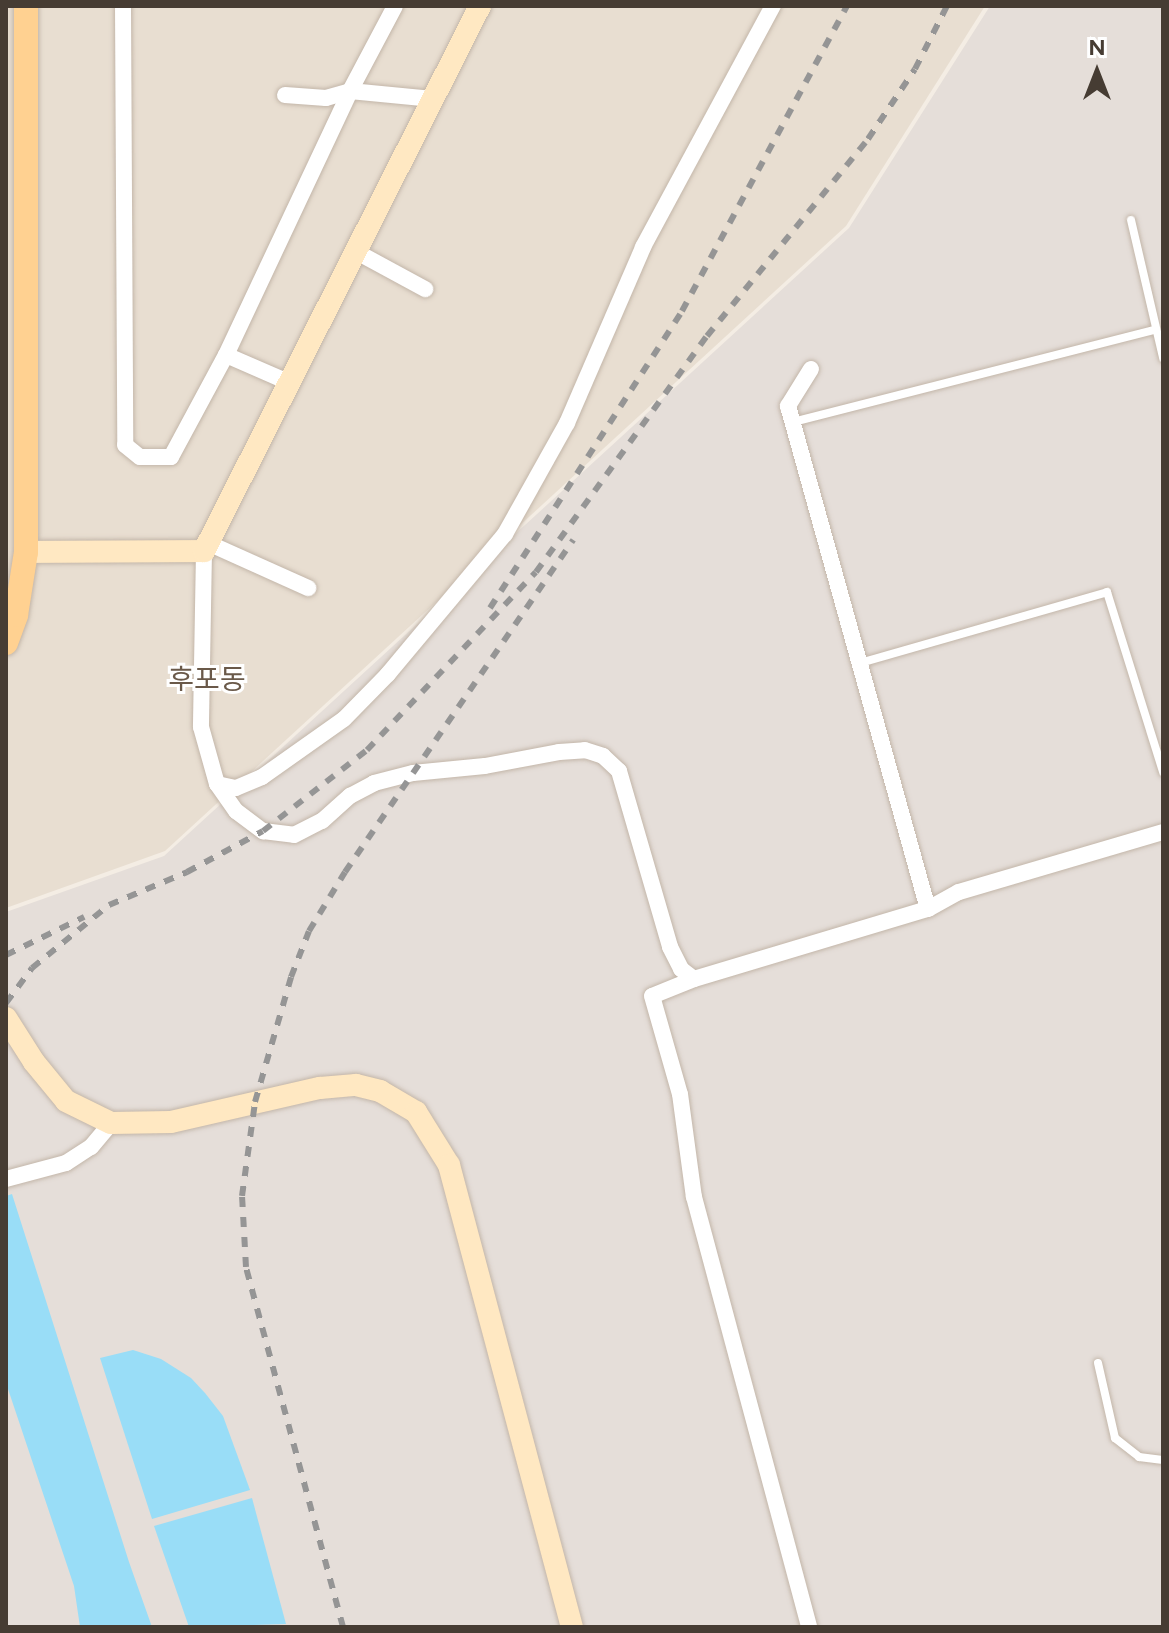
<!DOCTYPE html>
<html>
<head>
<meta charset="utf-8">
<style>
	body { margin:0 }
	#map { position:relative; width:1169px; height:1633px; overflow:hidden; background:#f4ede4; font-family:Figtree,"Noto Sans KR",sans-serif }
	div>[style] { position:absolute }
	.residential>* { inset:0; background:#e8ded1 }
	.industrial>* { inset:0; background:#e5ded9 }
	.water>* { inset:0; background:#99ddf7 }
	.roads { filter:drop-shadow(0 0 2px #c3b6a9) drop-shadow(0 0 2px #c3b6a9) }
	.lane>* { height:8px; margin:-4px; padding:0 4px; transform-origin:4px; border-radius:4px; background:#fff }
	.street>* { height:16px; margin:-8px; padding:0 8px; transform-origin:8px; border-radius:8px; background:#fff }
	.secondary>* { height:22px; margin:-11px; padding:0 11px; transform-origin:11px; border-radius:11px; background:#ffe8c2 }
	.primary>* { height:24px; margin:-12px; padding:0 12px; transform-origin:12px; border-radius:12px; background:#ffd191 }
	.rail>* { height:6px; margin-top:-3px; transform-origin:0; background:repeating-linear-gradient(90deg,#959595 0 10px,transparent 0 20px) }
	span { translate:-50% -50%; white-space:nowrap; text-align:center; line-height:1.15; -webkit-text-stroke:6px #fff; paint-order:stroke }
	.quarter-label { font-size:28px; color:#6a5949 }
	.frame { position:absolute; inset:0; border:8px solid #463c33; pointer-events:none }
	.north { position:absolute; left:1057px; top:32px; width:80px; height:80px; -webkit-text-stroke:6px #fff; paint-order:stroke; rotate:0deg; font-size:22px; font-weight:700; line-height:32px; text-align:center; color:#463c33 }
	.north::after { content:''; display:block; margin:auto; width:28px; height:36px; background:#463c33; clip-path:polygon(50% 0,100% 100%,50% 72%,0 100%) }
</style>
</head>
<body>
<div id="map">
	<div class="residential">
		<div style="clip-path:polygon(6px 6px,985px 6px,846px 226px,165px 851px,6px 908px)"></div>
	</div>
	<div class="industrial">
		<div style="clip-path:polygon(990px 6px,1163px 6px,1163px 1627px,6px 1627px,6px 912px,164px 856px,849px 228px)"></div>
	</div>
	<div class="water">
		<div style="clip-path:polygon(12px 1194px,129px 1562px,152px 1627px,80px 1627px,74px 1586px,6px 1383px,6px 1196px)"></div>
		<div style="clip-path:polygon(133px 1350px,161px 1359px,191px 1378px,205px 1393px,223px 1416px,250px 1490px,152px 1519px,100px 1358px)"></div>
		<div style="clip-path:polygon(252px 1498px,286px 1624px,189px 1627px,154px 1526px)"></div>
	</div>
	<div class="roads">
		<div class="lane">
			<div style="left:1131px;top:220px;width:142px;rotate:76.9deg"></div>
			<div style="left:793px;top:422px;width:373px;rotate:-14.3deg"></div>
			<div style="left:860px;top:663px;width:257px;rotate:-16deg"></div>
			<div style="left:1107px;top:592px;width:189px;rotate:72.7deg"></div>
			<div style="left:1098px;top:1363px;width:77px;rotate:77.2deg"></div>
			<div style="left:1115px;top:1438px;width:31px;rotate:38deg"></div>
			<div style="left:1139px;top:1457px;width:24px;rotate:7deg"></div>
		</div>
		<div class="street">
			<div style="left:123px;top:6px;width:439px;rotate:89.7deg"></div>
			<div style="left:125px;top:445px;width:19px;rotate:39deg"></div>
			<div style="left:140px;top:457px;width:31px"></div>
			<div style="left:171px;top:457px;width:116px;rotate:-61.7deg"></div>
			<div style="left:226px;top:355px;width:292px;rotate:-64.8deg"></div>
			<div style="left:350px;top:91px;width:96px;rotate:-62.1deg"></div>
			<div style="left:285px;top:95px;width:41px;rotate:4.2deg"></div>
			<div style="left:326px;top:98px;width:25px;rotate:-16deg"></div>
			<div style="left:350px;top:91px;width:83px;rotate:5.5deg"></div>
			<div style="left:355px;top:251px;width:80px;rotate:28.5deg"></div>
			<div style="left:226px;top:355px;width:68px;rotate:23.5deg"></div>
			<div style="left:811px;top:369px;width:44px;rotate:121.9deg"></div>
			<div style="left:788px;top:406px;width:522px;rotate:74.45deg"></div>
			<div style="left:208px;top:543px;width:110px;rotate:24.2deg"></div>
			<div style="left:204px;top:551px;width:176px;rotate:91deg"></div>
			<div style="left:201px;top:727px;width:59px;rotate:74.3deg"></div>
			<div style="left:217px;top:784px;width:33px;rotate:55deg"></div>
			<div style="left:236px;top:811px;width:34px;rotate:37deg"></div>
			<div style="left:263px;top:831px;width:31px;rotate:7deg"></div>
			<div style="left:294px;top:835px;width:31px;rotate:-27deg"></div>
			<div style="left:322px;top:821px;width:38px;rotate:-42deg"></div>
			<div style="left:350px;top:796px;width:27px;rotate:-28deg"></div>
			<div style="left:374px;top:783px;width:40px;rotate:-14.4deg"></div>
			<div style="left:413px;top:773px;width:72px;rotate:-5.6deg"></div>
			<div style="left:485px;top:766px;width:75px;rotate:-10.7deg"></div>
			<div style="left:559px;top:752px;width:26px;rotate:-4deg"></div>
			<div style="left:585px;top:750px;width:19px;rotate:18deg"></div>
			<div style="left:603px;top:756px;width:22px;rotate:43deg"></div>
			<div style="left:619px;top:771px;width:183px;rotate:73.8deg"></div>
			<div style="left:670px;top:947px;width:25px;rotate:63deg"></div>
			<div style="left:681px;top:969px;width:16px;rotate:38deg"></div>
			<div style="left:694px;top:979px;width:244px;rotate:-16.7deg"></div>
			<div style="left:928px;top:909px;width:35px;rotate:-29deg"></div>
			<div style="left:959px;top:892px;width:213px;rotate:-16.4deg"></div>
			<div style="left:217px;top:784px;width:19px;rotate:12deg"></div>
			<div style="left:236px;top:788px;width:28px;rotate:-23deg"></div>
			<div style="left:262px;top:777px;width:100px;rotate:-35.3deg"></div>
			<div style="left:344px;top:719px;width:63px;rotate:-45.6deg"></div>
			<div style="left:388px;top:674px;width:182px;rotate:-50.1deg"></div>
			<div style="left:505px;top:534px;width:127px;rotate:-60.8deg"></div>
			<div style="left:567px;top:423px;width:192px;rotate:-66.6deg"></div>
			<div style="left:643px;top:247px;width:274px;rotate:-61.7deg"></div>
			<div style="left:694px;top:979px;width:45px;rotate:158deg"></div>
			<div style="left:652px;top:996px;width:102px;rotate:74.1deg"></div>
			<div style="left:680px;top:1094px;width:104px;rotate:82.3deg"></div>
			<div style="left:694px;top:1197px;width:445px;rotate:75deg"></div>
			<div style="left:6px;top:1179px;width:62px;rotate:-14.9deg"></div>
			<div style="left:66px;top:1163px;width:30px;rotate:-33deg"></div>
			<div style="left:91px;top:1147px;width:31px;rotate:-50deg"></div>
		</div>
		<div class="secondary">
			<div style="left:26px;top:552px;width:178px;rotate:-0.3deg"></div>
			<div style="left:204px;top:551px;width:611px;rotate:-63.14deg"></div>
			<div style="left:6px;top:1018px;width:52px;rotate:57.5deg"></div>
			<div style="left:34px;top:1062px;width:50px;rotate:50.6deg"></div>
			<div style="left:66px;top:1101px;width:50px;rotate:26.1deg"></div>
			<div style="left:111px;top:1123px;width:60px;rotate:-1deg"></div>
			<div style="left:171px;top:1122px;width:153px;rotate:-12.9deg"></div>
			<div style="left:320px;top:1088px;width:36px;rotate:-5deg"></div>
			<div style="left:356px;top:1085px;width:25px;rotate:14deg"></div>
			<div style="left:380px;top:1091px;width:42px;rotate:30.3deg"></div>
			<div style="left:416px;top:1112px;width:62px;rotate:58.1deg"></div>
			<div style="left:449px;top:1165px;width:478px;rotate:75.1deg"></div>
		</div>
		<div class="primary">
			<div style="left:6px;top:643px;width:30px;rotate:-70deg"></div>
			<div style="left:16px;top:615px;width:64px;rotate:-81deg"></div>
			<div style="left:26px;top:552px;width:546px;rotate:-90deg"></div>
		</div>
	</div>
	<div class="rail">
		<div style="left:490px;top:608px;width:354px;rotate:-57.1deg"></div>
		<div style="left:682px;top:311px;width:347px;rotate:-61.6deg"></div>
		<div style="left:6px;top:955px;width:87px;rotate:-26deg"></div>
		<div style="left:6px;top:1003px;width:44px;rotate:-53.4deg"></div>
		<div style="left:32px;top:968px;width:99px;rotate:-39.3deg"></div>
		<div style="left:109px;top:905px;width:85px;rotate:-22.9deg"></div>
		<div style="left:187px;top:872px;width:86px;rotate:-28.3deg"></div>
		<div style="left:263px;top:831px;width:132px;rotate:-37.9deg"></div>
		<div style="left:367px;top:750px;width:245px;rotate:-46.5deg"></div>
		<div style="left:536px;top:572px;width:291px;rotate:-54.1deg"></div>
		<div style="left:707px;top:336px;width:254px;rotate:-50.7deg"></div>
		<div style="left:868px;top:139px;width:84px;rotate:-56.1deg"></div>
		<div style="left:915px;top:69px;width:71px;rotate:-63.1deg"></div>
		<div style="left:343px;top:1627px;width:373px;rotate:-105.1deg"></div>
		<div style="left:246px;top:1267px;width:71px;rotate:-93.2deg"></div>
		<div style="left:242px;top:1196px;width:95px;rotate:-82.1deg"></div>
		<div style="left:255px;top:1102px;width:130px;rotate:-73.9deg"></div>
		<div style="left:291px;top:977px;width:49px;rotate:-68.6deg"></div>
		<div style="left:309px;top:931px;width:69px;rotate:-58.6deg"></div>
		<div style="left:345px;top:872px;width:403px;rotate:-55.5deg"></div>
	</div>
	<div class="quarter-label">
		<span style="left:207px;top:679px">후포동</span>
	</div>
	<div class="frame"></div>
	<div class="north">N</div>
</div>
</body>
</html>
